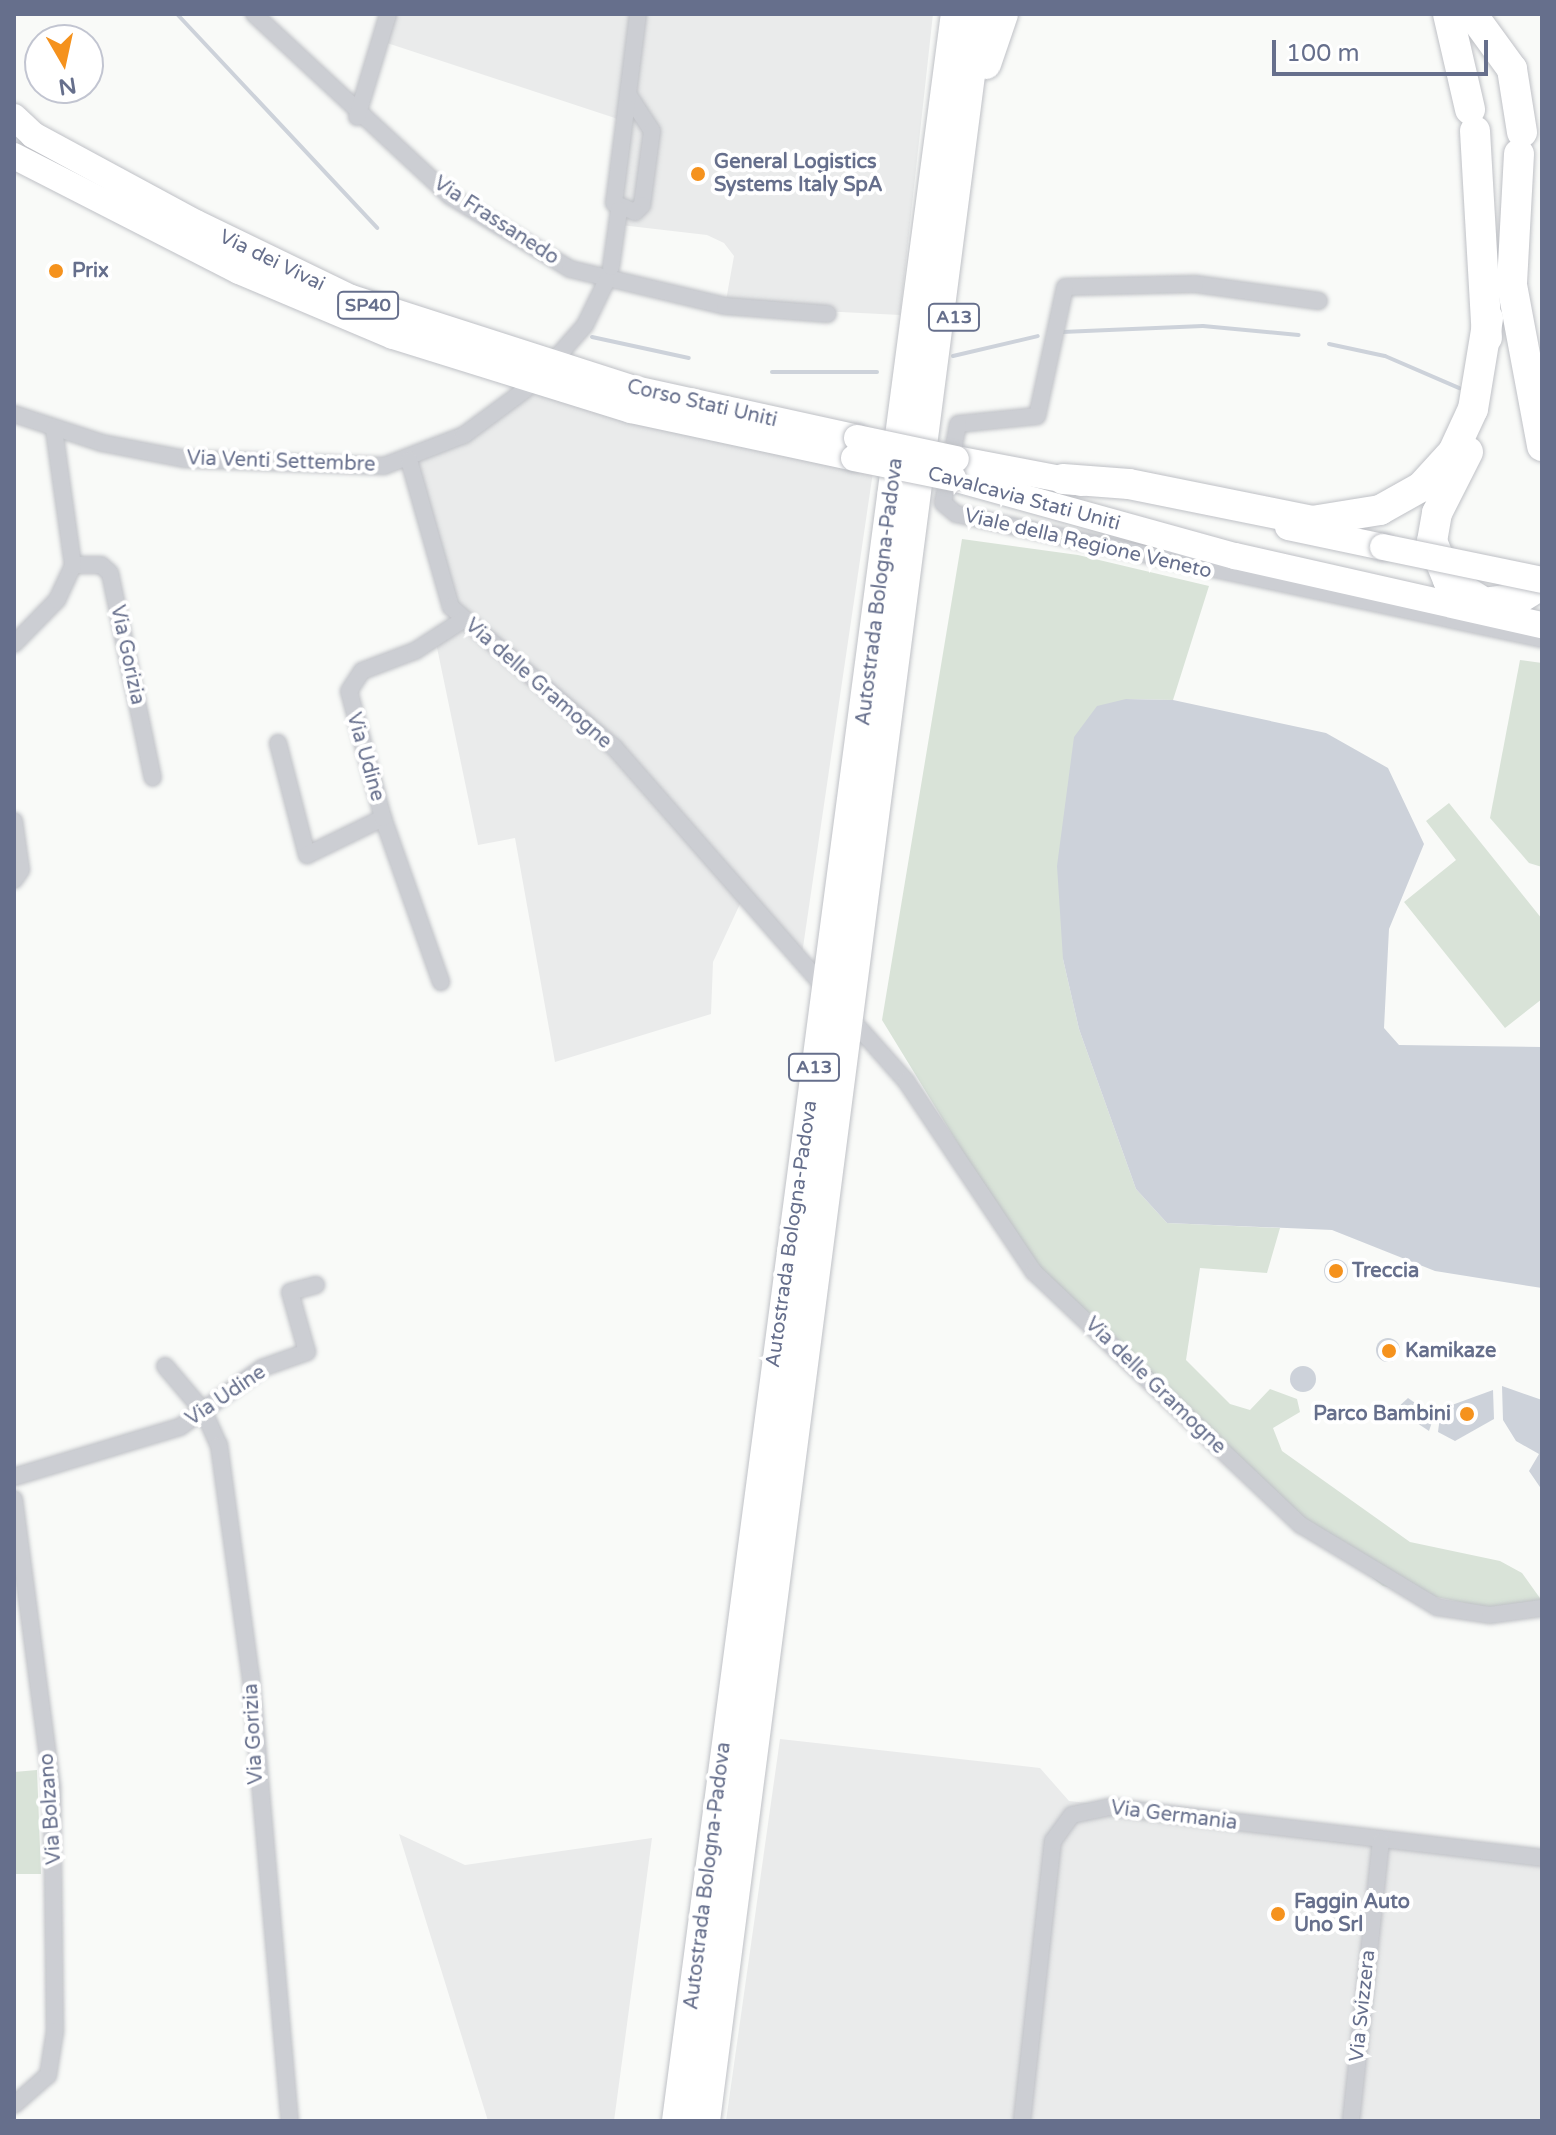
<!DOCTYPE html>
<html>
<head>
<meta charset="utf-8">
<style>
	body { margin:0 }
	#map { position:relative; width:1556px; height:2135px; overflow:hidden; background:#f9faf8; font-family:"Varela Round",sans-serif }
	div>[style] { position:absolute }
	.built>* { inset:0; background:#eaebeb }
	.green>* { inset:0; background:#d9e3d8 }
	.water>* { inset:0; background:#cdd2da }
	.round { border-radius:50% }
	.stream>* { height:4px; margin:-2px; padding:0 2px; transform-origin:2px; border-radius:2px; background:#cdd2da }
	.roads { filter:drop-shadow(0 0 2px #bfc1c6) drop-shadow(0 0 2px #bfc1c6) }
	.minor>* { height:16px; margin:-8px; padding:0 8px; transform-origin:8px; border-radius:8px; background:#ccced3 }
	.primary>* { height:26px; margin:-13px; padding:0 13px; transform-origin:13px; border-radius:13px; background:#fff }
	.motorway>* { height:30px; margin:-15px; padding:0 15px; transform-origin:15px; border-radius:15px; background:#fff }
	.bridges { filter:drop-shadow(0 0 2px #bfc1c6) drop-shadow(0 0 2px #bfc1c6) }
	.primary-bridge>* { height:26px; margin:-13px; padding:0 13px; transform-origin:13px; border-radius:13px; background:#fff }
	.dots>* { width:22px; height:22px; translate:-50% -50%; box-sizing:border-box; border:4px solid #fff; border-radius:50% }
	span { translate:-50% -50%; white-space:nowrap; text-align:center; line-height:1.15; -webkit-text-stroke:8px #fff; paint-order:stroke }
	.shield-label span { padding:2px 6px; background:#fff; border:2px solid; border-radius:6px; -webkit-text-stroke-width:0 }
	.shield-label { font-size:18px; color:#666f8c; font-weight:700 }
	.poi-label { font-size:20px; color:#666f8c; font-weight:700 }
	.left { translate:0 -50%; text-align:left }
	.right { translate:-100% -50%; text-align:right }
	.street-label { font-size:20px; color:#666f8c }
	.frame { position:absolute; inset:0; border:16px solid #666f8c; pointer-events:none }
	.north { position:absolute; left:24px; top:24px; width:80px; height:80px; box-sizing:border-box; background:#fff; border:2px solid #c2c5d1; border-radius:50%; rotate:171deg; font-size:22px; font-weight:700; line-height:32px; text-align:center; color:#666f8c }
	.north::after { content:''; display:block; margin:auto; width:28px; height:36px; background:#f5921d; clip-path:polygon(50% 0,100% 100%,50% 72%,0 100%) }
	.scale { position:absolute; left:1272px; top:40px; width:216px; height:36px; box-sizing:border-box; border:4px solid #666f8c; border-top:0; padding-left:10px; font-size:24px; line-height:28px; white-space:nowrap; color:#666f8c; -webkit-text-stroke:6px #fff; paint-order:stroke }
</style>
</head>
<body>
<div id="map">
	<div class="built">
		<div style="clip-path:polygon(389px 14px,933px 14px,900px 315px,725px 306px,734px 256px,724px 243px,707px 235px,612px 224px,624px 121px,381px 41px)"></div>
		<div style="clip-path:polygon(525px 390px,873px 472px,802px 954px,746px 891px,713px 962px,711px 1014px,555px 1062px,515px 838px,478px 845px,435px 638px,463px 620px,409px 460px)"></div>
		<div style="clip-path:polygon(780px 1739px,1040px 1768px,1069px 1801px,1542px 1852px,1542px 2121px,726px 2121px)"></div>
		<div style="clip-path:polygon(399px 1834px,465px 1865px,652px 1838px,614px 2121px,488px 2121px)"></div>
	</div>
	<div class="green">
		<div style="clip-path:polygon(962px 539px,1078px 555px,1209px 586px,1173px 700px,1126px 699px,1063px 959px,1079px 1029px,1136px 1189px,1167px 1223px,1280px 1228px,1267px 1273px,1200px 1268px,1186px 1360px,1230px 1404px,1250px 1410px,1270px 1389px,1297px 1399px,1300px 1412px,1273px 1428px,1282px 1451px,1410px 1542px,1500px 1561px,1522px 1573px,1542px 1601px,1489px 1608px,1383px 1586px,1302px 1523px,1035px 1270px,882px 1020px)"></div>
		<div style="clip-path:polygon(1520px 660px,1542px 663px,1542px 867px,1529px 863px,1490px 818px)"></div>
		<div style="clip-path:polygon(1449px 803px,1542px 919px,1542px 999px,1505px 1028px,1404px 902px,1456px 860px,1426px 821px)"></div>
		<div style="clip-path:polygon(37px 1770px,41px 1874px,14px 1874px,14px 1772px)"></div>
	</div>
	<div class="water">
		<div style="clip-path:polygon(1126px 699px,1173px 700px,1326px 733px,1388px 768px,1424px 844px,1389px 929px,1384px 1028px,1399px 1045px,1542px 1047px,1542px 1288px,1435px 1271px,1332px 1230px,1167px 1223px,1136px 1189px,1079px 1029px,1063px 959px,1057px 866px,1074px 737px,1097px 706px)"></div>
		<div class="round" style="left:1324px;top:1259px;width:24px;height:24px"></div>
		<div class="round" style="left:1376px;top:1338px;width:24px;height:24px"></div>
		<div class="round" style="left:1290px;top:1366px;width:26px;height:26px"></div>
		<div style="clip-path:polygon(1502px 1386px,1542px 1400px,1542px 1490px,1529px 1471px,1539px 1454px,1516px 1441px,1503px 1420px)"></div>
		<div style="clip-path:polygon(1493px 1390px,1494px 1419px,1455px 1441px,1438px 1432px,1441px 1409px)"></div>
		<div style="clip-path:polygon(1408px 1398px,1434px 1416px,1429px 1431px,1396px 1409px)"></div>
	</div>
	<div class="stream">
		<div style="left:177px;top:14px;width:293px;rotate:46.9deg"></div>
		<div style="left:1062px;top:332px;width:141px;rotate:-2.4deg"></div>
		<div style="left:1203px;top:326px;width:96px;rotate:5.4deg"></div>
		<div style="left:592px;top:337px;width:99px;rotate:12.2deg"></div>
		<div style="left:1329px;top:344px;width:57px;rotate:12.1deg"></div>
		<div style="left:1385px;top:356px;width:81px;rotate:23.4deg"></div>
		<div style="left:953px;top:356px;width:87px;rotate:-13.2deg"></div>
		<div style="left:772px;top:372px;width:105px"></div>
	</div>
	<div class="roads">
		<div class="minor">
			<div style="left:254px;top:14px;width:267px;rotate:42.9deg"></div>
			<div style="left:450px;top:196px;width:140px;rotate:31.3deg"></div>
			<div style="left:570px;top:269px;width:159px;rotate:13.4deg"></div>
			<div style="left:725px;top:306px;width:103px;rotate:4.4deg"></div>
			<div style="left:628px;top:94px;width:44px;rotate:57deg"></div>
			<div style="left:652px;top:131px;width:75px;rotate:97.7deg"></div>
			<div style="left:642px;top:205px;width:10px;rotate:135deg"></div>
			<div style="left:635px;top:212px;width:23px;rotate:-157deg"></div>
			<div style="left:614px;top:203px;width:110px;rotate:-82.7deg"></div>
			<div style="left:628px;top:94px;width:81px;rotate:-82.9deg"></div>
			<div style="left:357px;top:117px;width:108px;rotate:-73.2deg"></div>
			<div style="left:611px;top:267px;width:58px;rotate:-82deg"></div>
			<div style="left:1319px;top:301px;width:125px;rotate:-172.2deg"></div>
			<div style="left:1195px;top:284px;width:130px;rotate:178.7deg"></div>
			<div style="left:1065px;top:287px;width:132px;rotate:102.2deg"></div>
			<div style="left:1037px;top:416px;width:79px;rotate:174.2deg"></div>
			<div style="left:958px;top:424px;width:80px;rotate:100.8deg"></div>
			<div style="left:943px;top:503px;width:17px;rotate:40deg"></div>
			<div style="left:956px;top:514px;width:599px;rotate:12.04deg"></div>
			<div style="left:557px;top:357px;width:43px;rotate:-48.8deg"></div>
			<div style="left:585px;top:325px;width:48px;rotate:-64deg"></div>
			<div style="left:14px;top:414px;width:93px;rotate:18.2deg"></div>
			<div style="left:102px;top:443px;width:85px;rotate:10.9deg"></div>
			<div style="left:185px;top:459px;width:199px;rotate:2deg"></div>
			<div style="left:384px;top:466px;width:86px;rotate:-21.2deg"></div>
			<div style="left:464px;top:435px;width:76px;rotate:-36.4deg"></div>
			<div style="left:409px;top:460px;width:153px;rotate:74.1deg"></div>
			<div style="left:451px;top:607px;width:215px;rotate:40.7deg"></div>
			<div style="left:614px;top:747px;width:307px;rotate:48.8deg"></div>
			<div style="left:73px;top:565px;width:28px"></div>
			<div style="left:101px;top:565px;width:12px;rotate:42deg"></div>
			<div style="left:110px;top:573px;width:209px;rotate:78.2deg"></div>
			<div style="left:14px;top:644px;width:62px;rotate:-45.7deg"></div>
			<div style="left:57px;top:600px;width:38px;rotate:-65deg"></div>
			<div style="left:73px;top:565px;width:137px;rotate:-98deg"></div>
			<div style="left:278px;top:743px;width:116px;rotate:75.5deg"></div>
			<div style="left:307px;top:855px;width:85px;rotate:-26deg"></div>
			<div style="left:14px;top:821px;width:49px;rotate:81.9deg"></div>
			<div style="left:21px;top:870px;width:12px;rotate:125deg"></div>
			<div style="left:441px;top:982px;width:174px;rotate:-109.5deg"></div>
			<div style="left:383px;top:818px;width:131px;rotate:-105deg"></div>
			<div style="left:349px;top:691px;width:24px;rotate:-57deg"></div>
			<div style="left:362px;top:671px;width:57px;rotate:-20.7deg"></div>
			<div style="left:415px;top:651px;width:57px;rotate:-32.9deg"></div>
			<div style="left:859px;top:1028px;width:71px;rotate:48.4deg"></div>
			<div style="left:906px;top:1081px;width:230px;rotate:56.2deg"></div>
			<div style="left:1034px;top:1272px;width:368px;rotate:43.5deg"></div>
			<div style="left:1301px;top:1525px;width:159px;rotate:31.1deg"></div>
			<div style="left:1437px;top:1607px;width:54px;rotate:8.6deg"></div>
			<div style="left:1490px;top:1615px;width:52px;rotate:-7.7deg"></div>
			<div style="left:165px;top:1366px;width:60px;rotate:49.7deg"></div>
			<div style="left:204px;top:1412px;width:36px;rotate:66deg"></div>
			<div style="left:219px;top:1445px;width:235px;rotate:82.2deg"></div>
			<div style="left:251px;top:1678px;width:445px;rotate:85deg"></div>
			<div style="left:14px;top:1477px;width:173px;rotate:-16.8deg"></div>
			<div style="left:180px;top:1427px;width:101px;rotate:-35.7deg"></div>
			<div style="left:262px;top:1368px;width:48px;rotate:-19.6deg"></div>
			<div style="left:307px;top:1352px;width:62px;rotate:-105.8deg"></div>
			<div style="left:290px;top:1292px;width:27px;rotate:-15deg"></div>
			<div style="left:14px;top:1499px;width:292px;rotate:82.5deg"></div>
			<div style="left:52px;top:1789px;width:242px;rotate:89.3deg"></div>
			<div style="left:55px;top:2031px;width:45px;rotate:99deg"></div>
			<div style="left:48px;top:2075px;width:45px;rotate:138.6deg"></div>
			<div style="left:1022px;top:2121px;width:282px;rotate:-83.7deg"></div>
			<div style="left:1053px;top:1841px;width:32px;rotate:-54deg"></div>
			<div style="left:1072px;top:1815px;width:39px;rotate:-12deg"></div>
			<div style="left:1110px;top:1807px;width:435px;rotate:6.7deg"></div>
			<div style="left:1351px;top:2121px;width:281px;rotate:-83.9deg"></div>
		</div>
		<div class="primary">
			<div style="left:14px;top:117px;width:26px;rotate:43deg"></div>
			<div style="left:33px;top:135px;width:185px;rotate:28.4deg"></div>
			<div style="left:196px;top:223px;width:172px;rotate:25.8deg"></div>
			<div style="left:351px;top:298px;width:298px;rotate:17.8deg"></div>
			<div style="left:635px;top:389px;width:227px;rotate:12.4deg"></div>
			<div style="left:14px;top:156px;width:253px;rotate:27.1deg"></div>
			<div style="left:239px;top:271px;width:167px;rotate:22.9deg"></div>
			<div style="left:393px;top:336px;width:249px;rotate:17.3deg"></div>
			<div style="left:631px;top:410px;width:228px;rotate:12.1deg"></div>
			<div style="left:956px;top:459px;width:128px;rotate:10.8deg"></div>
			<div style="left:953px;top:478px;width:293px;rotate:15.5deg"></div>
			<div style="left:1235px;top:556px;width:315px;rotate:12.7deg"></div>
			<div style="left:1288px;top:527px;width:97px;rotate:11.9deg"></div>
		</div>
		<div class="motorway">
			<div style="left:1448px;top:14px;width:98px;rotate:77deg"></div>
			<div style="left:1472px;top:14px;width:68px;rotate:54deg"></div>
			<div style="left:1512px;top:69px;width:64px;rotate:81deg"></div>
			<div style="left:986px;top:64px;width:53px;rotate:-71.2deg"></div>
			<div style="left:1475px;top:131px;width:207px;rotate:86.7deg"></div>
			<div style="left:1519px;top:154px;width:131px;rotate:93.1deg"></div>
			<div style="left:1512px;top:285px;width:164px;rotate:79.4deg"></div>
			<div style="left:1468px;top:452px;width:68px;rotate:116.9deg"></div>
			<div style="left:1437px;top:513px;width:28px;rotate:100deg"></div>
			<div style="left:1432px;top:541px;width:42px;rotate:67.7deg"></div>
			<div style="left:1448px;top:580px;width:38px;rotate:32deg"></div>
			<div style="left:1063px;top:479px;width:66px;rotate:4.3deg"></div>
			<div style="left:1129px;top:484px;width:187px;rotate:11.4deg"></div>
			<div style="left:1312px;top:521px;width:69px;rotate:-9.2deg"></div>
			<div style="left:1380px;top:510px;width:47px;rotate:-29.3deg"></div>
			<div style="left:1421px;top:487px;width:47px;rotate:-47.6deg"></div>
			<div style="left:1453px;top:452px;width:47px;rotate:-65.1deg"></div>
			<div style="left:1473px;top:409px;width:92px;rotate:-80.6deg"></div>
			<div style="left:1490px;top:602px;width:30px;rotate:-8deg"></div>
			<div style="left:1520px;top:598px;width:26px;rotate:-32deg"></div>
			<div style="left:677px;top:2121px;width:2125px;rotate:-82.46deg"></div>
			<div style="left:705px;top:2121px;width:2125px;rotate:-82.62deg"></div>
		</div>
	</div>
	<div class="bridges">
		<div class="primary-bridge">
			<div style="left:857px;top:438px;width:101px;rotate:12deg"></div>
			<div style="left:854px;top:458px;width:101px;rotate:11.4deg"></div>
			<div style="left:1383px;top:547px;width:162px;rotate:11.7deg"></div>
		</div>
	</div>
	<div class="dots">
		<div style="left:698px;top:174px;background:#f5921d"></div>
		<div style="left:56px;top:271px;background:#f5921d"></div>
		<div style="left:1336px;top:1271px;background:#f5921d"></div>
		<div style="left:1389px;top:1351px;background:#f5921d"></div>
		<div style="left:1467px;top:1414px;background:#f5921d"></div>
		<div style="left:1278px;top:1914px;background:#f5921d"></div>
	</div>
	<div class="shield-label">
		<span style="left:368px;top:305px">SP40</span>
		<span style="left:954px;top:317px">A13</span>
		<span style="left:814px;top:1067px">A13</span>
	</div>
	<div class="poi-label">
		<span class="left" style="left:714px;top:174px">General Logistics<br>Systems Italy SpA</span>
		<span class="left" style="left:72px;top:271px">Prix</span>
		<span class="left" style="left:1352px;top:1271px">Treccia</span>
		<span class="left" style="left:1405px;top:1351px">Kamikaze</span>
		<span class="right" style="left:1451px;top:1414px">Parco Bambini</span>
		<span class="left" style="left:1294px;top:1914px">Faggin Auto<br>Uno Srl</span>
	</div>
	<div class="street-label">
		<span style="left:496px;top:221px;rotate:33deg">Via Frassanedo</span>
		<span style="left:272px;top:261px;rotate:26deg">Via dei Vivai</span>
		<span style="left:702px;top:404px;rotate:13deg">Corso Stati Uniti</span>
		<span style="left:281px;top:462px;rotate:2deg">Via Venti Settembre</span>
		<span style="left:1024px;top:499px;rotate:15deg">Cavalcavia Stati Uniti</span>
		<span style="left:1088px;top:544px;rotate:13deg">Viale della Regione Veneto</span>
		<span style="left:880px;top:592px;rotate:-83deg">Autostrada Bologna-Padova</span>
		<span style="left:127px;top:655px;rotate:78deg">Via Gorizia</span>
		<span style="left:538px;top:684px;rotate:41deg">Via delle Gramogne</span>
		<span style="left:365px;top:757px;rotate:74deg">Via Udine</span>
		<span style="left:792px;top:1234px;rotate:-82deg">Autostrada Bologna-Padova</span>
		<span style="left:1155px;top:1386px;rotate:44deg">Via delle Gramogne</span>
		<span style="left:226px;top:1396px;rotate:-34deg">Via Udine</span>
		<span style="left:254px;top:1734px;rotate:-93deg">Via Gorizia</span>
		<span style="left:51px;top:1809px;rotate:-94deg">Via Bolzano</span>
		<span style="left:1174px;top:1816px;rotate:7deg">Via Germania</span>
		<span style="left:708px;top:1876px;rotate:-83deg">Autostrada Bologna-Padova</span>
		<span style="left:1363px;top:2006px;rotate:-84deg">Via Svizzera</span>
	</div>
	<div class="frame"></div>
	<div class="north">N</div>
	<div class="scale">100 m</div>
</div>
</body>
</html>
